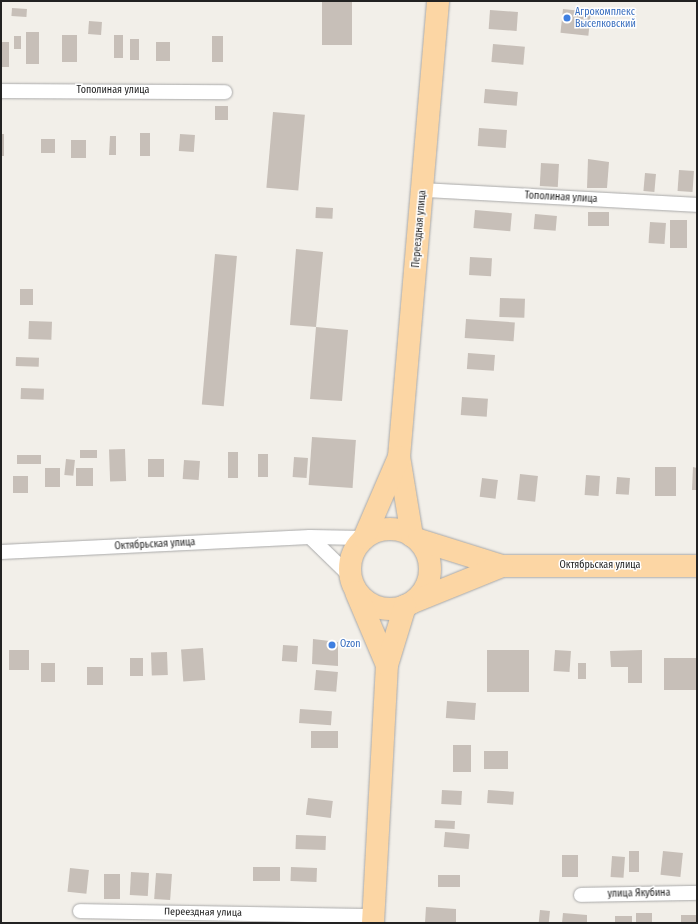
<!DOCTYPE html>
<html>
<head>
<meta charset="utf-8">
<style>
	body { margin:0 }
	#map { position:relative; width:698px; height:924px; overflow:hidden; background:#f2efe9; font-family:"Fira Sans Condensed",sans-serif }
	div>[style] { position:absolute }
	.building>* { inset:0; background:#c7bfb8; transform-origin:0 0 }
	.roads { filter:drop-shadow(0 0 1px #a9a9a9) drop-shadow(0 0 1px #a9a9a9) }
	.street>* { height:14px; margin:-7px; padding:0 7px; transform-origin:7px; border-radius:7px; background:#fff }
	.primary>* { height:22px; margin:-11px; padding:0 11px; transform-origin:11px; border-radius:11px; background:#fcd6a4 }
	.primary>.ring { margin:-11px; padding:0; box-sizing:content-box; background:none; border:22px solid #fcd6a4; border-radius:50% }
	.dots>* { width:11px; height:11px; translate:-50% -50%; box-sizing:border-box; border:2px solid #fff; border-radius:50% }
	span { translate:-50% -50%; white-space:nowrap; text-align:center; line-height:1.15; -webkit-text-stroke:3px #fff; paint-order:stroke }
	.shop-label { font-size:10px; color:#366cbe }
	.left { translate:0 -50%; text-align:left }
	.street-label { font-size:10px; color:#222 }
	.frame { position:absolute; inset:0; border:2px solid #222; pointer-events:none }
</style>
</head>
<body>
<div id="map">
	<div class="building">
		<div style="left:322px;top:1px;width:30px;height:44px"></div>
		<div style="left:12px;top:8px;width:15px;height:8px;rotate:4deg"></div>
		<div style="left:563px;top:9px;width:28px;height:24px;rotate:6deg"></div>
		<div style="left:490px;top:10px;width:28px;height:19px;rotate:4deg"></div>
		<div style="left:89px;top:21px;width:13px;height:13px;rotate:4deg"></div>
		<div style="left:26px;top:32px;width:13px;height:32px"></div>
		<div style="left:62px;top:35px;width:15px;height:27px"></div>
		<div style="left:114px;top:35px;width:9px;height:23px"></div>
		<div style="left:14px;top:36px;width:7px;height:13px"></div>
		<div style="left:212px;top:36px;width:11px;height:26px"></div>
		<div style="left:130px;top:39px;width:9px;height:21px"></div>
		<div style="left:1px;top:42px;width:8px;height:25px"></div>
		<div style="left:156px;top:42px;width:14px;height:19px"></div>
		<div style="left:493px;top:44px;width:32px;height:18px;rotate:5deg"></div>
		<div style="left:485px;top:89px;width:33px;height:14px;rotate:5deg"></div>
		<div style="left:215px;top:106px;width:13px;height:14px"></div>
		<div style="left:273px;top:112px;width:32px;height:76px;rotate:5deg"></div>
		<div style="left:479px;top:128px;width:28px;height:18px;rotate:4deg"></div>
		<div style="left:140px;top:133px;width:10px;height:23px"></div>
		<div style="left:1px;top:134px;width:3px;height:22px"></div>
		<div style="left:180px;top:134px;width:15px;height:17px;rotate:4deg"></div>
		<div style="clip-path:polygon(110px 136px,116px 136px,116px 155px,109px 155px)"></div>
		<div style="left:41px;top:139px;width:14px;height:14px"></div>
		<div style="left:71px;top:140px;width:15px;height:18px"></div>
		<div style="clip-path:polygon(588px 159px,609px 162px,607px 188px,587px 188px)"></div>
		<div style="left:541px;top:163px;width:18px;height:23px;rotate:3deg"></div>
		<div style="left:679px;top:170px;width:15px;height:21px;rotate:4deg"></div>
		<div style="left:645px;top:173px;width:11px;height:18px;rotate:5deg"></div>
		<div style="left:316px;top:207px;width:17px;height:11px;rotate:3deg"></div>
		<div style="left:475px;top:210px;width:37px;height:18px;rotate:5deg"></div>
		<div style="left:588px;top:212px;width:21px;height:14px"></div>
		<div style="left:535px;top:214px;width:22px;height:15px;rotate:5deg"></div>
		<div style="left:670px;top:220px;width:17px;height:28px"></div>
		<div style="left:650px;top:222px;width:16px;height:21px;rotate:4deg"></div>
		<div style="clip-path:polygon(296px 249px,323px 252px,316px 327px,348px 330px,342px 401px,310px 399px,316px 327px,290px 325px)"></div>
		<div style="left:215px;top:254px;width:22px;height:151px;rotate:5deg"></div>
		<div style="left:470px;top:257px;width:22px;height:18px;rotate:3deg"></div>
		<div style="left:20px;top:289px;width:13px;height:16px"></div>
		<div style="left:500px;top:298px;width:25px;height:19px;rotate:2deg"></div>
		<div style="left:466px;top:319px;width:49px;height:19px;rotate:4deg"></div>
		<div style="left:29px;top:321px;width:23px;height:18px;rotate:2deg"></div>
		<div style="left:468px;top:353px;width:27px;height:16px;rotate:4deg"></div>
		<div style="left:16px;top:357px;width:23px;height:9px;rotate:2deg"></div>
		<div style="left:21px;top:388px;width:23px;height:11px;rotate:2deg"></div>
		<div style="left:462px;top:397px;width:26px;height:18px;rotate:4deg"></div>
		<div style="left:312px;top:437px;width:44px;height:48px;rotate:4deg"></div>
		<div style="left:125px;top:449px;width:32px;height:16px;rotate:88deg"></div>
		<div style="left:97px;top:450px;width:8px;height:17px;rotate:90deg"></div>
		<div style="left:228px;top:452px;width:10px;height:26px"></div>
		<div style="left:258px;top:454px;width:10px;height:23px"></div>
		<div style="left:17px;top:455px;width:24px;height:9px"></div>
		<div style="left:294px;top:457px;width:14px;height:20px;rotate:4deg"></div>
		<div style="left:66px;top:459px;width:9px;height:16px;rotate:6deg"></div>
		<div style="left:164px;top:459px;width:18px;height:16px;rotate:90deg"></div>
		<div style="left:184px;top:460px;width:16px;height:19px;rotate:4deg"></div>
		<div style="left:655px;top:467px;width:21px;height:29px"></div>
		<div style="clip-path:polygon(693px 467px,697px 468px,697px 490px,692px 490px)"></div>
		<div style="left:45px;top:468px;width:15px;height:19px"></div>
		<div style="left:76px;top:468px;width:17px;height:18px"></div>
		<div style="left:520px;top:474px;width:18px;height:26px;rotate:6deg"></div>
		<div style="left:586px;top:475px;width:14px;height:20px;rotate:4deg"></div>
		<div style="left:13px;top:476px;width:15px;height:17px"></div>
		<div style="left:617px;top:477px;width:13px;height:17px;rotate:4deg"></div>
		<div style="left:482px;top:478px;width:16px;height:19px;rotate:7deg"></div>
		<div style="clip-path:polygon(313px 639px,338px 642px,338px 666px,312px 664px)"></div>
		<div style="left:283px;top:645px;width:15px;height:16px;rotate:4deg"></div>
		<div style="left:203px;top:648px;width:32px;height:22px;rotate:86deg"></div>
		<div style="left:9px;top:650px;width:20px;height:20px"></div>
		<div style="left:487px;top:650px;width:42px;height:42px"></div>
		<div style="left:555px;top:650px;width:16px;height:21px;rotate:4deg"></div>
		<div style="clip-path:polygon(642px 650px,642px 683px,628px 683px,628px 667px,611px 667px,610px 651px)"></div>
		<div style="left:167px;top:652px;width:23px;height:16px;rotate:88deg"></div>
		<div style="left:130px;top:658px;width:13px;height:18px"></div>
		<div style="left:697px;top:658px;width:32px;height:33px;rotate:90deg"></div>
		<div style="left:41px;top:663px;width:14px;height:19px"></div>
		<div style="left:578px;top:663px;width:8px;height:16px"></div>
		<div style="left:87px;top:667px;width:16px;height:18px"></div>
		<div style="left:316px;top:670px;width:22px;height:20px;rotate:5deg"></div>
		<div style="left:447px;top:701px;width:29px;height:17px;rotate:4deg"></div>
		<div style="left:300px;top:709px;width:32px;height:14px;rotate:4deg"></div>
		<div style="left:311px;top:731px;width:27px;height:17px"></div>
		<div style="left:453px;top:745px;width:18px;height:27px"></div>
		<div style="left:484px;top:751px;width:24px;height:18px"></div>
		<div style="left:442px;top:790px;width:20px;height:14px;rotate:3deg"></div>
		<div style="left:488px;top:790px;width:26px;height:13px;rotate:4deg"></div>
		<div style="left:308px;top:798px;width:25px;height:17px;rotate:7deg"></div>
		<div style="left:435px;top:820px;width:20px;height:8px;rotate:3deg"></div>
		<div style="left:445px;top:832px;width:25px;height:15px;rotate:5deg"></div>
		<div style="left:296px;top:835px;width:30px;height:14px;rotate:2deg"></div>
		<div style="left:629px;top:851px;width:10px;height:21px"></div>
		<div style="left:663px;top:851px;width:20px;height:24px;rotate:6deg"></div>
		<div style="left:562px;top:855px;width:16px;height:22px"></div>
		<div style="left:612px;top:856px;width:13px;height:21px;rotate:4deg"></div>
		<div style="left:253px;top:867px;width:27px;height:14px"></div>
		<div style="left:291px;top:867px;width:26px;height:14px;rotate:2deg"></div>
		<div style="left:70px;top:868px;width:19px;height:24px;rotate:6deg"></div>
		<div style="left:131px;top:872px;width:18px;height:23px;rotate:3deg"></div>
		<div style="left:156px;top:873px;width:16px;height:26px;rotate:4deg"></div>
		<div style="left:104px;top:874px;width:16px;height:25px"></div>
		<div style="left:438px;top:875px;width:22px;height:12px"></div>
		<div style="clip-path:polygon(426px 907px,456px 909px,456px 923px,425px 923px)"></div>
		<div style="left:540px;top:910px;width:10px;height:13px;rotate:6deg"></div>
		<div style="clip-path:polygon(563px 913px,587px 915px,587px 923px,562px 923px)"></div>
		<div style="left:636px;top:913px;width:16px;height:10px"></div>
		<div style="left:681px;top:915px;width:15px;height:8px"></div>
		<div style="left:615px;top:916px;width:17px;height:7px"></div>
	</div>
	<div class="roads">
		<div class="street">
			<div style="left:1px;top:91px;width:224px;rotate:0.3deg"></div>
			<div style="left:424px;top:190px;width:273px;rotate:3.1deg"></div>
			<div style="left:310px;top:537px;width:56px;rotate:44.3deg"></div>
			<div style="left:1px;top:552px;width:309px;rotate:-2.8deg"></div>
			<div style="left:310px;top:537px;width:54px;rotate:1.1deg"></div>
			<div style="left:581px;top:895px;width:116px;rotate:-1deg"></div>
			<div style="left:80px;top:911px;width:294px;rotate:1deg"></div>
		</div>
		<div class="primary">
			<div class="ring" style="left:350px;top:529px;width:58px;height:58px"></div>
			<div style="left:412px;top:536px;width:80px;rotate:-99.3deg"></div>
			<div style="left:399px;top:457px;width:458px;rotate:-85.1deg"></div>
			<div style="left:364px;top:538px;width:88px;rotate:-66.6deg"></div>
			<div style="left:419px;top:540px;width:87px;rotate:17.4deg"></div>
			<div style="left:502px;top:566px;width:195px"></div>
			<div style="left:356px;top:592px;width:79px;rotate:67deg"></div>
			<div style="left:413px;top:602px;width:96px;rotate:-22deg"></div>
			<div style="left:373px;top:923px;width:258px;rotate:-86.9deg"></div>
			<div style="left:387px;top:665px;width:62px;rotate:-73deg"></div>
		</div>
	</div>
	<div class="dots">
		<div style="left:567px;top:18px;background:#3f7fe0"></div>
		<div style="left:332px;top:645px;background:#3f7fe0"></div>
	</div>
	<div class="shop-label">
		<span class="left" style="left:575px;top:18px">Агрокомплекс<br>Выселковский</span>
		<span class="left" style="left:340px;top:645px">Ozon</span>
	</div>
	<div class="street-label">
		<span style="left:113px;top:91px">Тополиная улица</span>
		<span style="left:561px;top:198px;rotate:3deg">Тополиная улица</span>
		<span style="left:420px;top:229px;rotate:-85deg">Переездная улица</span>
		<span style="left:155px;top:545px;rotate:-3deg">Октябрьская улица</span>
		<span style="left:600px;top:566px">Октябрьская улица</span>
		<span style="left:639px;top:894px;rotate:-1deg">улица Якубина</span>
		<span style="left:203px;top:913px;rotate:1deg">Переездная улица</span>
	</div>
	<div class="frame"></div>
</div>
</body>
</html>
